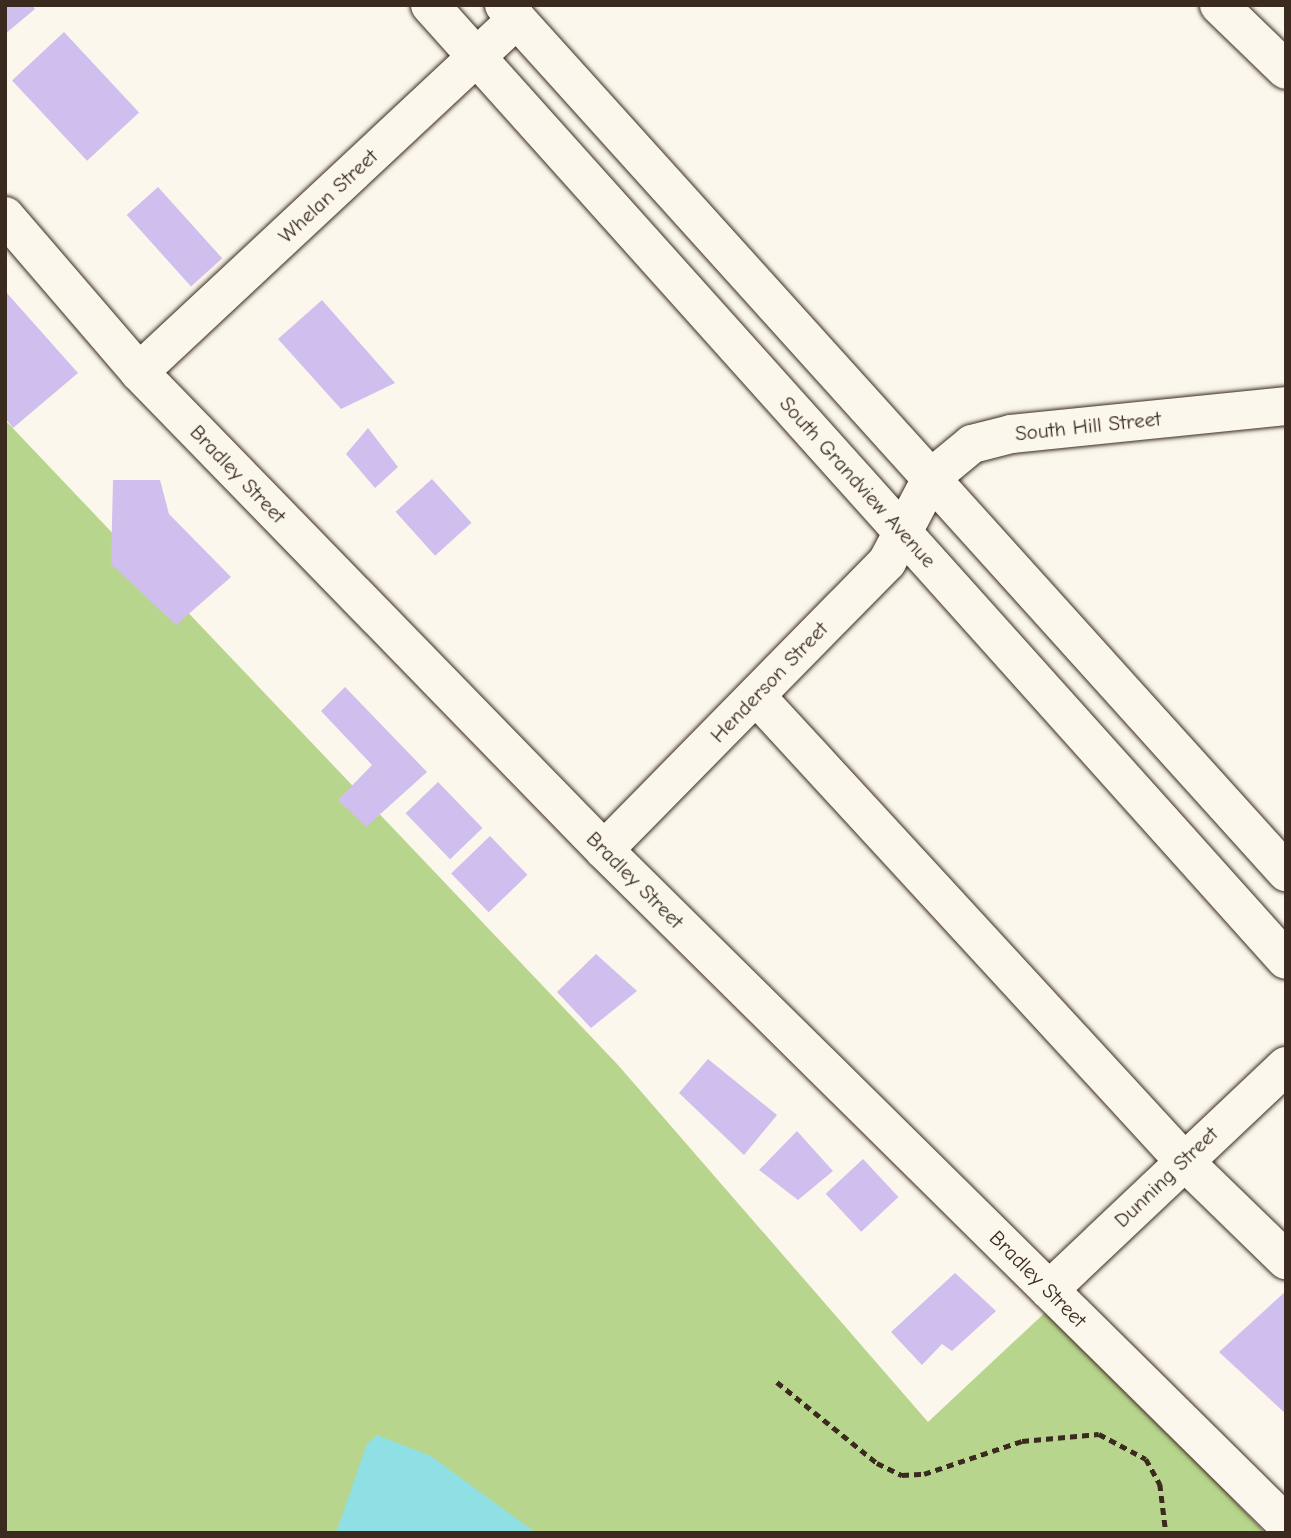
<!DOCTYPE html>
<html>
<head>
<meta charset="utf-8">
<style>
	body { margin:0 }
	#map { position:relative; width:1291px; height:1538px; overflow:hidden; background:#fbf7ec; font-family:"Comic Neue",sans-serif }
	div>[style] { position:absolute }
	.green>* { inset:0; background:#b8d58d }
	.water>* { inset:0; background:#8ee0e5 }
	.building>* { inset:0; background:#d0beef; transform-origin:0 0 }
	.path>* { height:4.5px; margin-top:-2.25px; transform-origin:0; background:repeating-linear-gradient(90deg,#3b2a1e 0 7px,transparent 0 12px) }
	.roads { filter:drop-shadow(0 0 2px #3b2a1e) drop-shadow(0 0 2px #3b2a1e) }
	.minor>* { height:38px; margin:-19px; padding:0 19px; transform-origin:19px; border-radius:19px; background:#fbf7ec }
	.major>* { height:38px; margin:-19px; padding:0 19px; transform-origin:19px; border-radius:19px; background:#fbf7ec }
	span { translate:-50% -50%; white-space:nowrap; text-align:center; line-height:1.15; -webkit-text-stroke:5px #fbf7ec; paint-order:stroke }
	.street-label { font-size:21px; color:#3b2a1e }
	.frame { position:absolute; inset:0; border:7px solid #3b2a1e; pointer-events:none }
</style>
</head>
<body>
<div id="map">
	<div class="green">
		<div style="clip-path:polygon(5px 420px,618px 1065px,928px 1422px,1051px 1307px,1265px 1533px,5px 1533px)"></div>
	</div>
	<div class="water">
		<div style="clip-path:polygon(377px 1435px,431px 1456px,536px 1533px,336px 1533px,367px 1444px)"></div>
	</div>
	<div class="building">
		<div style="clip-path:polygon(5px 5px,32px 5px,35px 9px,5px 34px)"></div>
		<div style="left:64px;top:32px;width:110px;height:71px;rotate:47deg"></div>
		<div style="left:158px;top:187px;width:96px;height:42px;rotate:48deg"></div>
		<div style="clip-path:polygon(5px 291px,78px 373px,13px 428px,5px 418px)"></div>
		<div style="clip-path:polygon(322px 300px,395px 383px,341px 409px,278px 339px)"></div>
		<div style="clip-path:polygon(368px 428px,398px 467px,375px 488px,346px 454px)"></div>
		<div style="left:432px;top:479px;width:59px;height:49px;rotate:48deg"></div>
		<div style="clip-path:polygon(113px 480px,160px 480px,169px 514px,231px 577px,176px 625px,111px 564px)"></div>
		<div style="clip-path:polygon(345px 687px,427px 772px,366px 827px,338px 800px,372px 765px,321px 711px)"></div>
		<div style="left:438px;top:782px;width:64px;height:45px;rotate:46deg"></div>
		<div style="left:490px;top:836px;width:54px;height:54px;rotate:46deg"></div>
		<div style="clip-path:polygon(596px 954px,637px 991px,591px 1028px,557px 992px)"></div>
		<div style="clip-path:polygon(708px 1059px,777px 1115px,744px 1155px,679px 1093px)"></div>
		<div style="clip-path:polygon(797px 1131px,833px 1171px,798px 1200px,759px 1170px)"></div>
		<div style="left:863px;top:1159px;width:52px;height:51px;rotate:47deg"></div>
		<div style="clip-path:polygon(955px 1273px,996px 1311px,952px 1351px,942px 1344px,922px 1365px,891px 1332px)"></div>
		<div style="clip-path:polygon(1286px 1291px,1286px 1414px,1219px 1352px)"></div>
	</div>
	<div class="path">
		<div style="left:777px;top:1382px;width:129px;rotate:39deg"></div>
		<div style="left:877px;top:1463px;width:28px;rotate:26deg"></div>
		<div style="left:902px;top:1475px;width:22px;rotate:-3deg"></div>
		<div style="left:924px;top:1474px;width:103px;rotate:-18.6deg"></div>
		<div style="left:1022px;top:1441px;width:77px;rotate:-5.2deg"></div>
		<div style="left:1099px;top:1434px;width:53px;rotate:28deg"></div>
		<div style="left:1146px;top:1459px;width:29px;rotate:61deg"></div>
		<div style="left:1160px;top:1484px;width:49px;rotate:83deg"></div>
	</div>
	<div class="roads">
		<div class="minor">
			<div style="left:1219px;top:5px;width:93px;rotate:44.1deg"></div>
			<div style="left:5px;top:216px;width:206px;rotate:49.3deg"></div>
			<div style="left:139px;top:372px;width:667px;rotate:45.79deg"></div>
			<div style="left:604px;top:850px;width:959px;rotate:44.66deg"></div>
			<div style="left:139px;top:372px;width:517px;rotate:-43.04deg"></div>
			<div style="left:756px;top:696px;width:631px;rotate:47.38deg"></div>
			<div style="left:1183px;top:1160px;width:144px;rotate:44.2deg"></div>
			<div style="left:604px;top:850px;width:404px;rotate:-45.5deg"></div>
			<div style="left:887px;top:562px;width:96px;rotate:-62.1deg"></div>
			<div style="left:932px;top:477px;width:52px;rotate:-39.5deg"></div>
			<div style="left:972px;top:444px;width:40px;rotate:-14.4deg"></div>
			<div style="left:1011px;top:434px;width:276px;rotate:-5.8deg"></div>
			<div style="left:1049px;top:1290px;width:326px;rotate:-43.4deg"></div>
		</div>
		<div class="major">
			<div style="left:430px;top:5px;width:1282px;rotate:48.13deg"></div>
			<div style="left:504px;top:5px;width:1168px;rotate:47.95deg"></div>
		</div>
	</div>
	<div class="street-label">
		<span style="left:328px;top:196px;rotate:-43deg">Whelan Street</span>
		<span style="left:1088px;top:426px;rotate:-6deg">South Hill Street</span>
		<span style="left:238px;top:474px;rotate:46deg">Bradley Street</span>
		<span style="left:858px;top:482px;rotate:48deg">South Grandview Avenue</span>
		<span style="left:769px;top:682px;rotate:-46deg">Henderson Street</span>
		<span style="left:635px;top:880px;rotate:45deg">Bradley Street</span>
		<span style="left:1166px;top:1177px;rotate:-44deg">Dunning Street</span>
		<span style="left:1038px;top:1279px;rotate:45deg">Bradley Street</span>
	</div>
	<div class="frame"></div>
</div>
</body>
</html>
